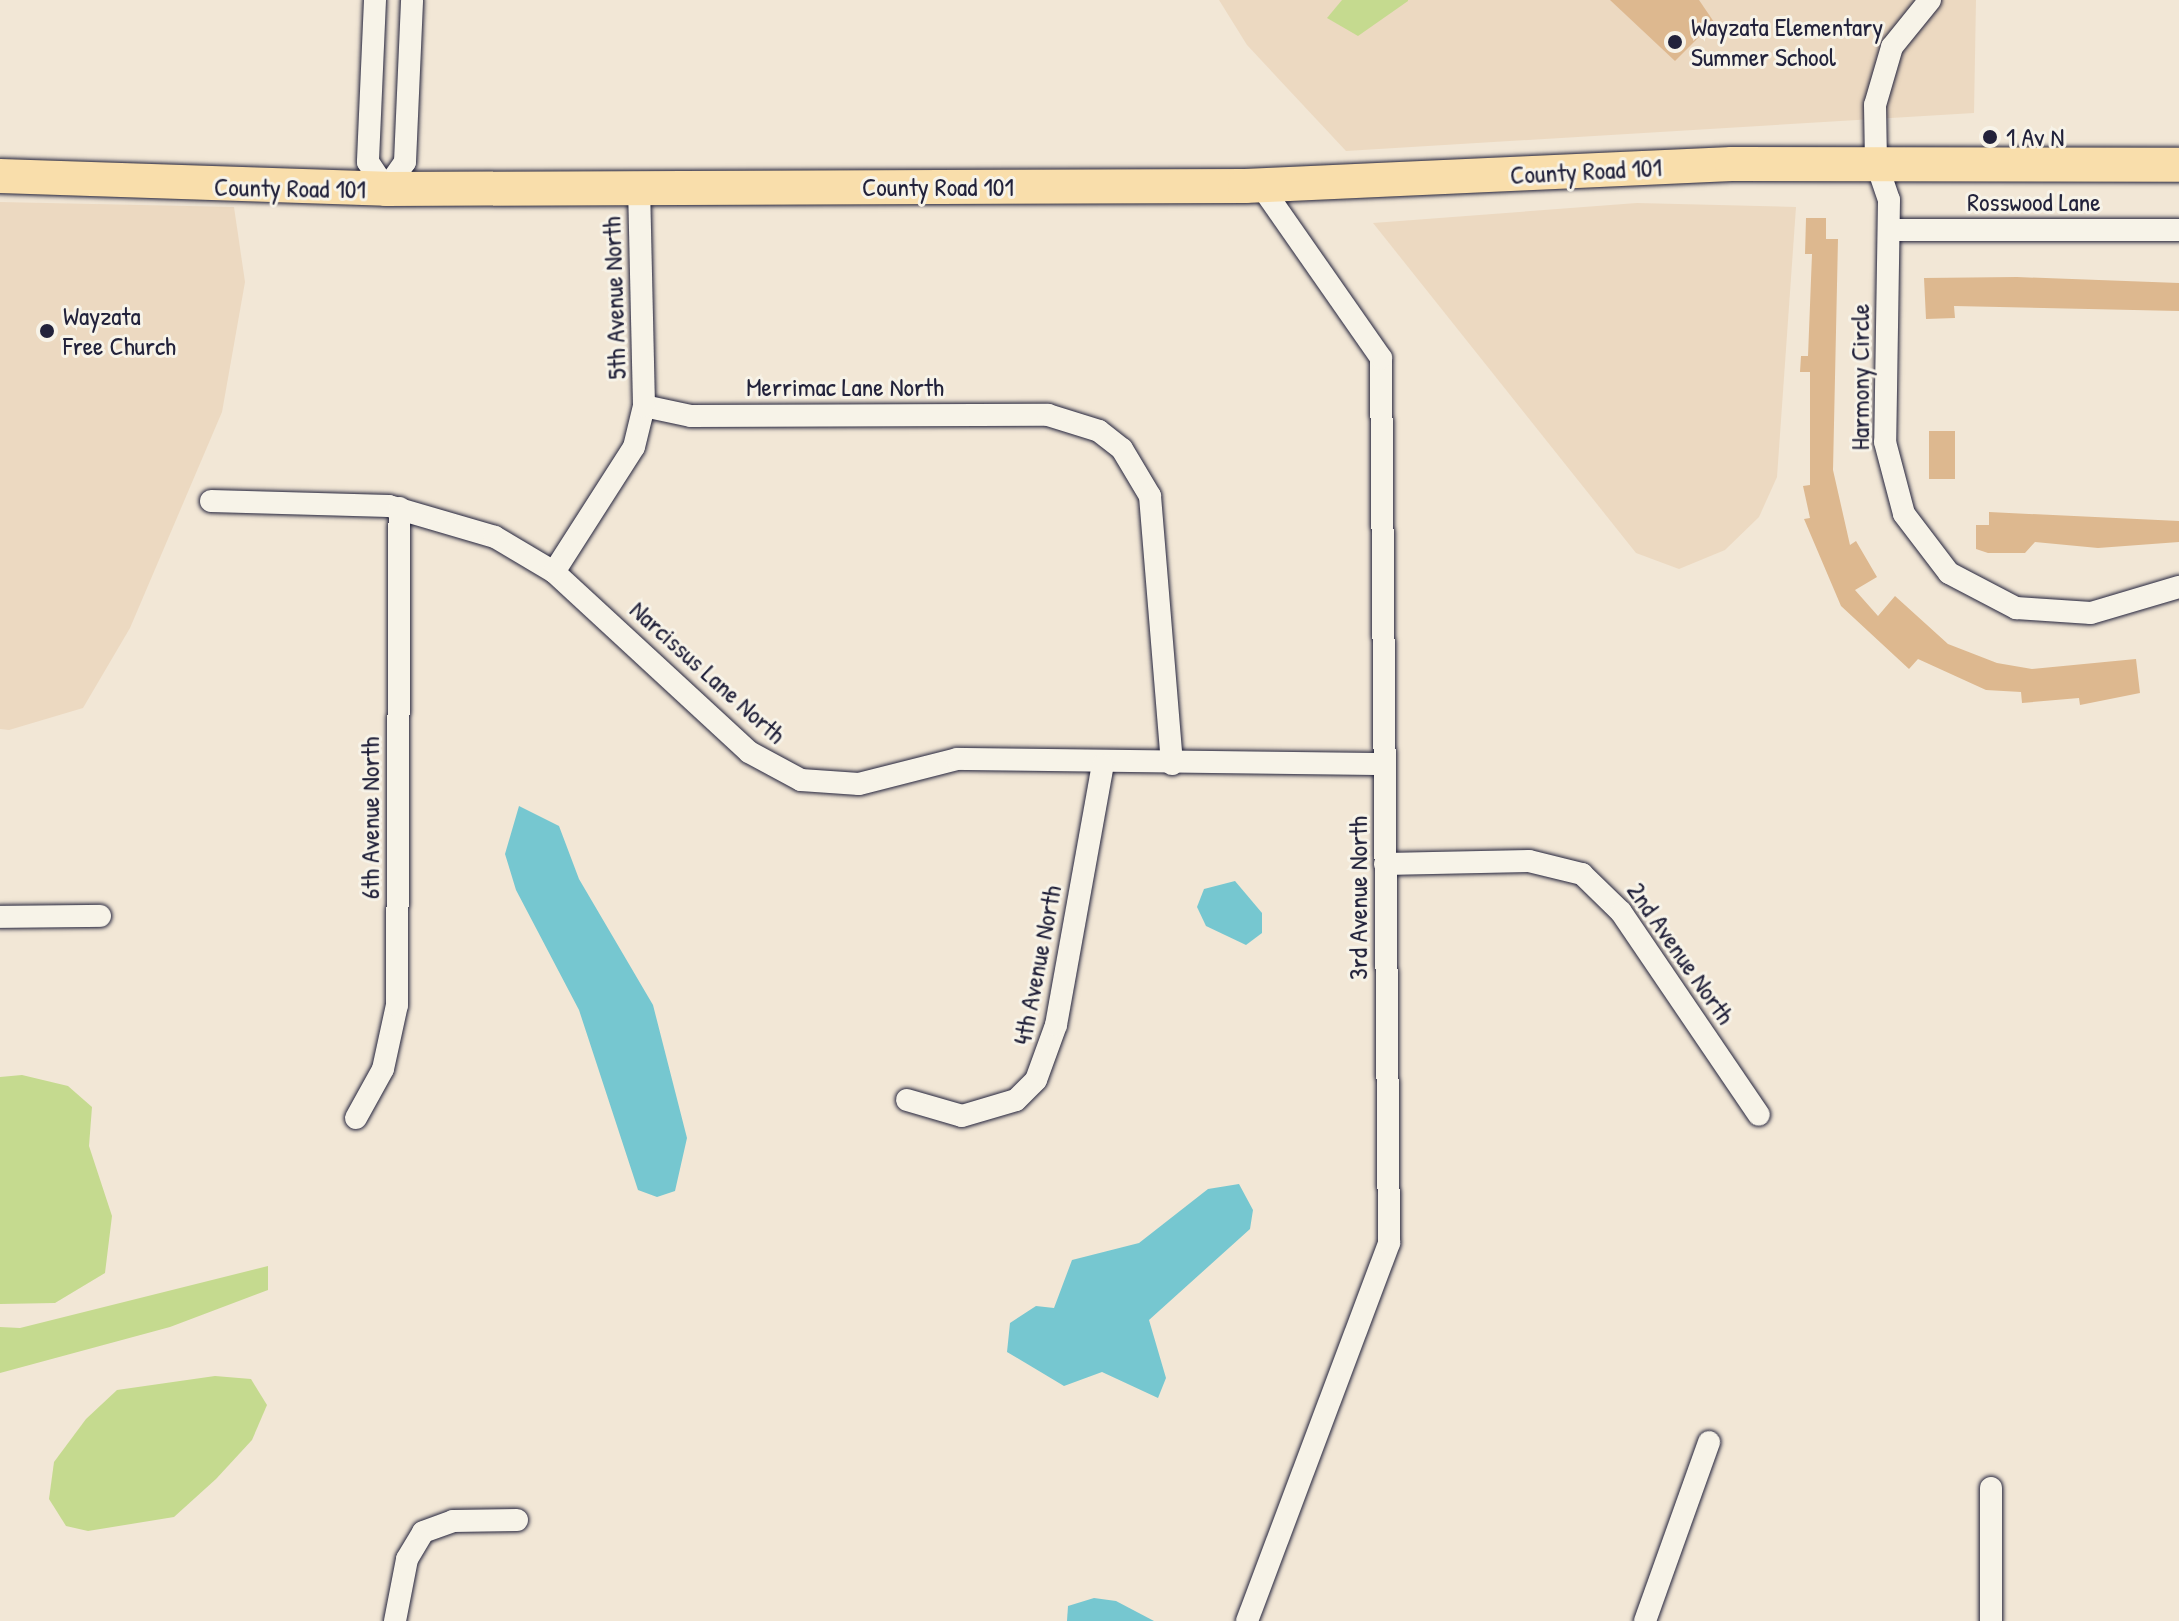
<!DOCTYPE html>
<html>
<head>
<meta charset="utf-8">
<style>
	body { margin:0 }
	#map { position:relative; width:2179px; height:1621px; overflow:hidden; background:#f2e7d6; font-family:"Patrick Hand",sans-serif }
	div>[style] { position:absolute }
	.built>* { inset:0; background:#ecd9c1 }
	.green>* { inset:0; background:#c5da8f }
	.water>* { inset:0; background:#76c7d0 }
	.building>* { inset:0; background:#ddb88f; transform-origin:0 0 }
	.roads { filter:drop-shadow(0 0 2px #22223b) drop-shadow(0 0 2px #22223b) }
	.minor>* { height:22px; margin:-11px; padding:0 11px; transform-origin:11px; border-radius:11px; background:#f7f3e8 }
	.primary>* { height:34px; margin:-17px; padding:0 17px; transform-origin:17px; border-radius:17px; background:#f9deab }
	.dots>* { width:22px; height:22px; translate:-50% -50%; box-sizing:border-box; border:4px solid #f7f3e8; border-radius:50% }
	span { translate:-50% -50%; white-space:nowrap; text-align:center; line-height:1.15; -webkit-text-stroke:6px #f7f3e8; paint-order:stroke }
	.poi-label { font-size:26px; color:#22223b }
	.left { translate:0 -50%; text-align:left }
	.street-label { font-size:26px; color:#22223b }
</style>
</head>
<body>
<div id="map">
	<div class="built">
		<div style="clip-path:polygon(1219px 0,1976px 0,1974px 113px,1346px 151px,1247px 45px)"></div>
		<div style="clip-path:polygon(0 202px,234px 207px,245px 282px,222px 412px,130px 628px,83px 708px,9px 730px,0 729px)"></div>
		<div style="clip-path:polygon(1637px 203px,1796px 207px,1777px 477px,1759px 517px,1725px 550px,1679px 569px,1636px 553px,1373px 223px)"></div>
	</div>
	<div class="green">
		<div style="clip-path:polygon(1342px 0,1408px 0,1408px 1px,1358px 36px,1327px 18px)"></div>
		<div style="clip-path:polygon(22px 1075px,68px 1086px,92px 1107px,89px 1146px,112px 1216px,105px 1273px,55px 1303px,0 1304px,0 1077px)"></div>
		<div style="clip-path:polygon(268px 1266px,268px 1290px,170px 1327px,0 1373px,0 1327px,20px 1328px)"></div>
		<div style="clip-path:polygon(215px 1376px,251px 1379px,267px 1405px,252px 1440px,216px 1479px,174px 1517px,88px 1531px,66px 1526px,49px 1499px,54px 1462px,86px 1419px,117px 1390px)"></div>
	</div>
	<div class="water">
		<div style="clip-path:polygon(519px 806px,559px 826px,579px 879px,653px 1005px,687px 1138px,675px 1191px,657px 1197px,638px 1190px,579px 1010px,516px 890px,505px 854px)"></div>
		<div style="clip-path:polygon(1235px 881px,1262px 913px,1262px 933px,1246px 945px,1206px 926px,1197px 907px,1204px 889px)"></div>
		<div style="clip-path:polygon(1239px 1184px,1253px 1210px,1250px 1229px,1149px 1320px,1166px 1378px,1158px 1398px,1102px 1372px,1064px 1386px,1007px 1352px,1010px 1323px,1036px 1306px,1054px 1308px,1072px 1260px,1139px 1243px,1208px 1189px)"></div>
		<div style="clip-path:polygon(1094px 1598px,1116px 1601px,1154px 1621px,1067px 1621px,1068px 1606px)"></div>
	</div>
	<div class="building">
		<div style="clip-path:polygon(1610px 0,1699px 0,1714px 22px,1675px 61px)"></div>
		<div style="clip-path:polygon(1806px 218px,1826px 218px,1826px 239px,1838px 239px,1833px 470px,1850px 545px,1856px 541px,1877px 577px,1855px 590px,1878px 616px,1895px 596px,1948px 644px,1997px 663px,2032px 669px,2136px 659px,2140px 693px,2080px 705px,2079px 698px,2022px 703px,2021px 692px,1986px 690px,1918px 659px,1909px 669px,1841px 606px,1804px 519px,1810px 518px,1803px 486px,1810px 485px,1810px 372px,1800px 372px,1801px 356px,1808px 356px,1812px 254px,1805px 254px)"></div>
		<div style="clip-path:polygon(2017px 277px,2179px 283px,2179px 311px,1954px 306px,1955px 318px,1926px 319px,1924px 278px)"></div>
		<div style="left:1929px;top:431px;width:26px;height:48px"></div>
		<div style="clip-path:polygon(1989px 512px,2179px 521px,2179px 542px,2098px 548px,2035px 542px,2025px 553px,1988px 553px,1976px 549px,1976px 525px,1989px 525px)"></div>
	</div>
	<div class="roads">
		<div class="minor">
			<div style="left:375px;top:0;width:162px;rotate:92.5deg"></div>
			<div style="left:368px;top:162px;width:32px;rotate:56deg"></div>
			<div style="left:386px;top:189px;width:33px;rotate:-55deg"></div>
			<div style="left:405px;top:162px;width:162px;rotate:-87.5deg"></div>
			<div style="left:1930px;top:0;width:60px;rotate:129deg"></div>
			<div style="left:1892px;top:47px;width:60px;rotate:106.3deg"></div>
			<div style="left:1875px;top:105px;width:57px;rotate:89deg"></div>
			<div style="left:1876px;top:162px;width:40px;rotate:71.1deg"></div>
			<div style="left:1889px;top:200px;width:242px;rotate:90.9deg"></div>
			<div style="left:1885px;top:442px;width:74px;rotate:75.2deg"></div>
			<div style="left:1904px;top:514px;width:74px;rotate:52.7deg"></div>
			<div style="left:1949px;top:573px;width:76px;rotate:27.6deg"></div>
			<div style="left:2016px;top:608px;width:75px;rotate:3.8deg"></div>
			<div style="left:2091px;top:613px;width:92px;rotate:-16.5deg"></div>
			<div style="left:1889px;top:230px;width:290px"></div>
			<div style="left:644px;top:406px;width:48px;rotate:12deg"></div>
			<div style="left:691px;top:416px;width:357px;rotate:-0.2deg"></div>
			<div style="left:1048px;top:415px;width:53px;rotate:17.4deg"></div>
			<div style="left:1099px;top:431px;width:29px;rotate:38deg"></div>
			<div style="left:1122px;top:449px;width:55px;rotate:59.2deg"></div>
			<div style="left:1150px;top:496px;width:269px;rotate:85.3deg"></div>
			<div style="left:211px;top:501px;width:178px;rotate:1.6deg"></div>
			<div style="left:389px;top:506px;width:110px;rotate:16.3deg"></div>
			<div style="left:495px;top:537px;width:69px;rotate:30.7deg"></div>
			<div style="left:554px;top:572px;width:265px;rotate:42.7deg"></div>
			<div style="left:749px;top:752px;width:59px;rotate:28.3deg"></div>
			<div style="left:801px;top:780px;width:58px;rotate:3.9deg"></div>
			<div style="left:859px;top:784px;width:101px;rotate:-14.3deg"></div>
			<div style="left:957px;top:759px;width:428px;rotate:0.7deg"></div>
			<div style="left:554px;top:572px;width:148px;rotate:-57.4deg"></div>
			<div style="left:634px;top:447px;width:42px;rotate:-76.3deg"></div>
			<div style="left:644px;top:406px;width:217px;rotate:-91.3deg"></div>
			<div style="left:1385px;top:864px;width:144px;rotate:-1.2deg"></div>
			<div style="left:1529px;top:861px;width:55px;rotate:13.8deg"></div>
			<div style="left:1582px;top:874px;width:54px;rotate:44.3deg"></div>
			<div style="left:1621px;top:912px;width:245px;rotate:55.8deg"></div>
			<div style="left:0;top:917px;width:100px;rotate:-0.6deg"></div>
			<div style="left:907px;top:1100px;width:57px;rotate:16.2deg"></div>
			<div style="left:962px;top:1116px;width:56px;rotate:-16.5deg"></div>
			<div style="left:1016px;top:1100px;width:28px;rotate:-45deg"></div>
			<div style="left:1036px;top:1080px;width:59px;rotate:-70deg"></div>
			<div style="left:1056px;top:1025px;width:264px;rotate:-79.8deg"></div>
			<div style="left:356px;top:1118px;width:56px;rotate:-61.1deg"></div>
			<div style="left:383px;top:1069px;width:66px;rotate:-77.7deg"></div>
			<div style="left:397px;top:1005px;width:497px;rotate:-89.7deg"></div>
			<div style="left:1991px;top:1488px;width:133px;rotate:90deg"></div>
			<div style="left:395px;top:1621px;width:63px;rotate:-79deg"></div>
			<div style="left:407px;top:1559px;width:31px;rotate:-59deg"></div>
			<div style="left:423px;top:1532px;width:32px;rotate:-20deg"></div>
			<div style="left:453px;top:1521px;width:64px;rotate:-0.9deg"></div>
			<div style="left:1247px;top:1621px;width:404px;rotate:-69.4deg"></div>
			<div style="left:1389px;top:1243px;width:885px;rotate:-90.52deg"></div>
			<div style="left:1381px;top:358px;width:210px;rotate:-124.9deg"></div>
			<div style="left:1645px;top:1621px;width:190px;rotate:-70.3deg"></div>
		</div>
		<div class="primary">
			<div style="left:0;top:176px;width:386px;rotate:1.9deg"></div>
			<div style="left:386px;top:189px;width:859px;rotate:-0.2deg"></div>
			<div style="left:1245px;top:186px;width:487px;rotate:-2.6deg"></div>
			<div style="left:1732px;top:164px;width:447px;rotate:0.1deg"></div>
		</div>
	</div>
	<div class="dots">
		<div style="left:1675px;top:42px;background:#22223b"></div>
		<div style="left:1990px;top:137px;background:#22223b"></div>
		<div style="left:47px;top:331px;background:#22223b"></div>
	</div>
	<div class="poi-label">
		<span class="left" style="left:1691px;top:42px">Wayzata Elementary<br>Summer School</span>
		<span class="left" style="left:2006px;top:137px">1 Av N</span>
		<span class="left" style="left:63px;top:331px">Wayzata<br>Free Church</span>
	</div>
	<div class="street-label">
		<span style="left:1586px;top:171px;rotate:-3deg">County Road 101</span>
		<span style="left:938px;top:187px">County Road 101</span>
		<span style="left:290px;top:188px;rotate:1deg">County Road 101</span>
		<span style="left:2034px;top:202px">Rosswood Lane</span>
		<span style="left:614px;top:298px;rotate:-92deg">5th Avenue North</span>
		<span style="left:1860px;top:377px;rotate:-90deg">Harmony Circle</span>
		<span style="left:845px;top:387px">Merrimac Lane North</span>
		<span style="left:708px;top:672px;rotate:42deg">Narcissus Lane North</span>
		<span style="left:370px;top:818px;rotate:-90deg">6th Avenue North</span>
		<span style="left:1358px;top:898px;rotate:-90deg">3rd Avenue North</span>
		<span style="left:1681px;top:953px;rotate:55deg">2nd Avenue North</span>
		<span style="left:1037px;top:965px;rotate:-79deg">4th Avenue North</span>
	</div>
</div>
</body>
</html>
